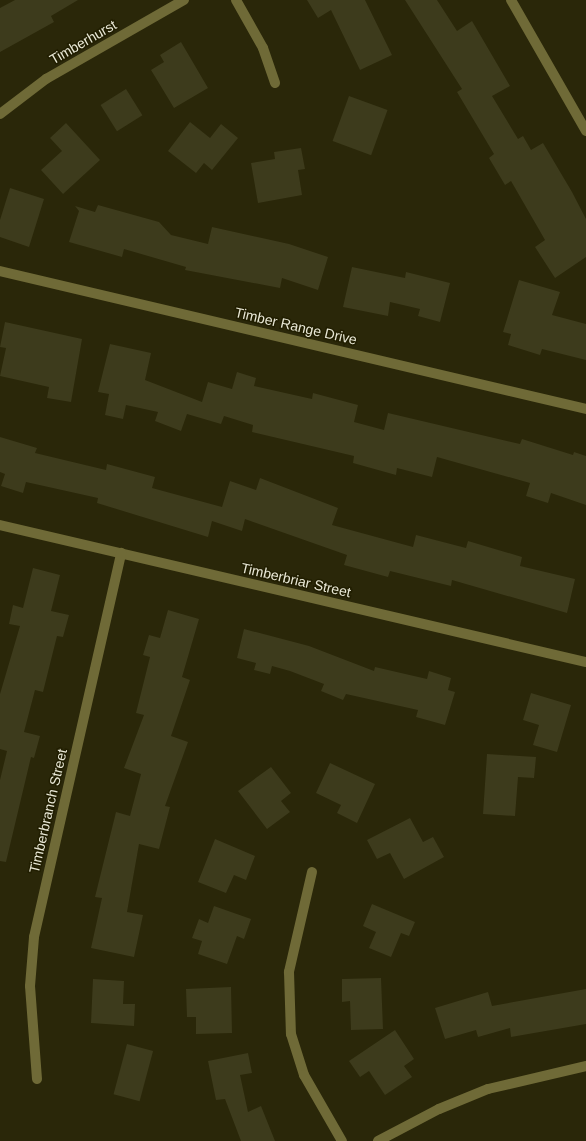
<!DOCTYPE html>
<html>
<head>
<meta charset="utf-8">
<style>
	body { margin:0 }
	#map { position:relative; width:586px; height:1141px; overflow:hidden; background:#2a2709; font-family:Arial,sans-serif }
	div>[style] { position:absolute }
	.building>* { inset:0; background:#3d3b1c; transform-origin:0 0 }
	.street>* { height:10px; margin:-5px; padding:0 5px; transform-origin:5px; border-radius:5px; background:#6f6a37 }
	span { translate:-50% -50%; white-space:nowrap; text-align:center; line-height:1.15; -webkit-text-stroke:3px #211e01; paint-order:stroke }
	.street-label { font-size:14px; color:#e9e8d6 }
</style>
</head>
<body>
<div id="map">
	<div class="building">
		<div style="clip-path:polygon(15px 0,78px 0,51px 16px,54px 22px,0 52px,0 8px)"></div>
		<div style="clip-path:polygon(307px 0,365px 0,392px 55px,360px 70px,331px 10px,318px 18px)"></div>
		<div style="clip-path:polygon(405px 0,437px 0,457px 31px,472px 21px,510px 86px,492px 96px,518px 139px,523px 136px,531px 150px,543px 143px,572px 192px,586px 219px,586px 257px,555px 278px,535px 247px,545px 240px,511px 181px,505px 185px,489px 158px,494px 154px,457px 92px,462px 89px)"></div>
		<div style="clip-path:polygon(181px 42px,208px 88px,174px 108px,151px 70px,164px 62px,160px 55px)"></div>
		<div style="left:126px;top:89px;width:31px;height:30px;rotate:58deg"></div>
		<div style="left:349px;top:96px;width:41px;height:48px;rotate:20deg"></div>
		<div style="clip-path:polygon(190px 122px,210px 138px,221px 124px,238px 138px,212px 170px,204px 163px,196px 173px,168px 151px)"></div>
		<div style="clip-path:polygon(66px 123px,100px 160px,63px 194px,41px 170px,62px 151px,50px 138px)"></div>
		<div style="clip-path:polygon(301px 148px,305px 169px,298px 170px,302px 195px,258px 203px,251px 163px,275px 159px,274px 152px)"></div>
		<div style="clip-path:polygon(10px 188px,44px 199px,29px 247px,0 237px,0 220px)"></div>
		<div style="clip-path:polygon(98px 205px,159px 222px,171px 235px,208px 244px,212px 227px,289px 244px,328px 257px,318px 290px,282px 278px,280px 288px,185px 270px,186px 267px,124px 249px,122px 257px,69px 242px,79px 211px,75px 206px,95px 212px)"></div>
		<div style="clip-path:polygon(352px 267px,405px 278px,406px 272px,450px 283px,440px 322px,418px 316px,420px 309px,390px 302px,388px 316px,343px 307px)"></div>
		<div style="clip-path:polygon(519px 280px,560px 292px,552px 315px,586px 324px,586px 360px,542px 349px,540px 355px,508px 345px,511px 334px,503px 332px)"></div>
		<div style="clip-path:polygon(5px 322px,82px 339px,71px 402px,47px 398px,49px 387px,0 376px,6px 348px,0 347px)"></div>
		<div style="clip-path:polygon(110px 344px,151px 353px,145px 380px,202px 402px,208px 382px,232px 389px,237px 372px,256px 378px,254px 386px,312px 399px,313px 393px,358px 405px,354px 422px,384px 430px,388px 413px,520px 444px,522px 439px,573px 455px,574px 452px,586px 456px,586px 505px,551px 493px,548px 503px,526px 496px,530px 483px,437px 457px,432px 477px,397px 468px,396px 475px,353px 463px,354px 456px,252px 432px,253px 425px,224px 416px,221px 424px,187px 414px,181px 431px,155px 421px,158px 412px,126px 405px,123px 419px,105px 415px,109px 394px,98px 392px)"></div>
		<div style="clip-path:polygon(0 437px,37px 448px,35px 453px,106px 470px,107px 464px,155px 477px,152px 488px,222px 507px,230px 481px,256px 490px,260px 478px,338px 508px,332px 525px,413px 547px,416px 535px,466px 548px,468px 541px,522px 557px,520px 566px,575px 579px,567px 613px,452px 580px,451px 586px,390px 571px,388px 577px,344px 565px,347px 555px,245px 519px,242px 531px,212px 521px,208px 537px,97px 503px,98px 498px,26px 482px,23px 493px,1px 486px,5px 474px,0 472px)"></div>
		<div style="clip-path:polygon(33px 568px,60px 575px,51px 611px,69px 615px,63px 637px,57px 636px,43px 692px,35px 690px,24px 732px,40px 736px,34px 758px,31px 757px,6px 862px,0 861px,0 780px,7px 751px,0 749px,0 694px,20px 626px,9px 624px,13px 605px,23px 608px)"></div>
		<div style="clip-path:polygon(168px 610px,199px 619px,182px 677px,190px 680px,171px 736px,188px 742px,165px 806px,170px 807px,159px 849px,139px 844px,127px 912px,143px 915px,134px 957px,91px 948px,102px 898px,95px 897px,116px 812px,130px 816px,141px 774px,124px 768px,144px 715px,136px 713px,150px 657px,143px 655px,149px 635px,160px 638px)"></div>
		<div style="clip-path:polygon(244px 629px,309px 646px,374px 671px,375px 667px,427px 679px,429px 671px,451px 678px,448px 690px,455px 692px,445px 725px,416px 717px,418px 710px,346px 694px,343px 700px,321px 691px,324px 684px,290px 671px,272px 666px,270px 674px,254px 670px,256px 663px,237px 658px)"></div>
		<div style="clip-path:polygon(531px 693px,571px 705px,557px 752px,533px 745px,539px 725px,523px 720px)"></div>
		<div style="clip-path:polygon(487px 754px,536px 757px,534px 778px,518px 777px,515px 816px,483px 814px)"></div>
		<div style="clip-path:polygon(330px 763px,375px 784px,357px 823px,337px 813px,341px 805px,316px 793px)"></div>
		<div style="clip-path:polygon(271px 767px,291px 793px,281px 801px,290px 812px,267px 829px,238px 791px)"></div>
		<div style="clip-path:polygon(410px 818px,423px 842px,433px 837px,444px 857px,404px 879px,390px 853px,377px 859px,367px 840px)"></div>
		<div style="clip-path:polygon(215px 839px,255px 856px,246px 880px,234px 875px,226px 893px,198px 882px)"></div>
		<div style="clip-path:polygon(372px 904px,415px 922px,409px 936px,401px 933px,391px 957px,369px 948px,376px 932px,363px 926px)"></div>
		<div style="clip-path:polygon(214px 906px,251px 919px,244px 939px,237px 936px,227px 964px,198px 954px,202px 941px,192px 938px,199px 919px,208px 923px)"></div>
		<div style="clip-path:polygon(381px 978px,383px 1029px,351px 1030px,350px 1001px,342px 1002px,342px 979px)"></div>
		<div style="clip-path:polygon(93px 979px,124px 981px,123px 1004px,135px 1004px,134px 1026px,91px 1023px)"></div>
		<div style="clip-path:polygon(231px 987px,232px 1033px,196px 1034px,196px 1017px,187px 1017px,186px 989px)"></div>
		<div style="clip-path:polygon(586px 989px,586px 1024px,511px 1037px,510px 1028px,478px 1037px,476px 1030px,445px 1039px,435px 1008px,488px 992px,492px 1006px)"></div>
		<div style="clip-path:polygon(395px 1030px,414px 1059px,404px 1066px,412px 1077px,385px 1095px,369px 1071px,360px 1077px,349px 1061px)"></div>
		<div style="left:127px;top:1044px;width:27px;height:52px;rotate:15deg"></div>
		<div style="clip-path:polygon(248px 1053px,252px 1073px,240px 1075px,248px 1112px,261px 1106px,275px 1141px,241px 1141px,225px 1099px,216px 1100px,208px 1061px)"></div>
	</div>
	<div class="street">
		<div style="left:236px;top:0;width:55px;rotate:60.6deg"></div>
		<div style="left:263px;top:48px;width:37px;rotate:71deg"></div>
		<div style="left:511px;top:0;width:151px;rotate:60.2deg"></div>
		<div style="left:0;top:114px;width:58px;rotate:-37.3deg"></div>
		<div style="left:46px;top:79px;width:159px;rotate:-29.8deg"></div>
		<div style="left:0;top:271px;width:602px;rotate:13.25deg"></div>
		<div style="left:0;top:525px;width:602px;rotate:13.16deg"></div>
		<div style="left:312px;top:872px;width:103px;rotate:103deg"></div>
		<div style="left:289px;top:972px;width:62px;rotate:88.2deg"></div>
		<div style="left:291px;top:1034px;width:43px;rotate:72.4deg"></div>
		<div style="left:304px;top:1075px;width:76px;rotate:60.1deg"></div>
		<div style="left:37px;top:1079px;width:93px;rotate:-94.3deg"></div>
		<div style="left:30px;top:986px;width:49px;rotate:-85.3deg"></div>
		<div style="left:34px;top:937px;width:394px;rotate:-77.2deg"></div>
		<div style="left:378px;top:1141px;width:69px;rotate:-27.7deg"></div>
		<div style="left:439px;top:1109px;width:53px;rotate:-22.2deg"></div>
		<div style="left:488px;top:1089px;width:101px;rotate:-13.2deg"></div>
	</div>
	<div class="street-label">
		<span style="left:83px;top:42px;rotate:-30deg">Timberhurst</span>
		<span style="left:296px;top:326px;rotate:13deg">Timber Range Drive</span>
		<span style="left:296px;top:580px;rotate:13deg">Timberbriar Street</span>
		<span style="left:48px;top:811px;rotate:-77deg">Timberbranch Street</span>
	</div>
</div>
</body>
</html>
